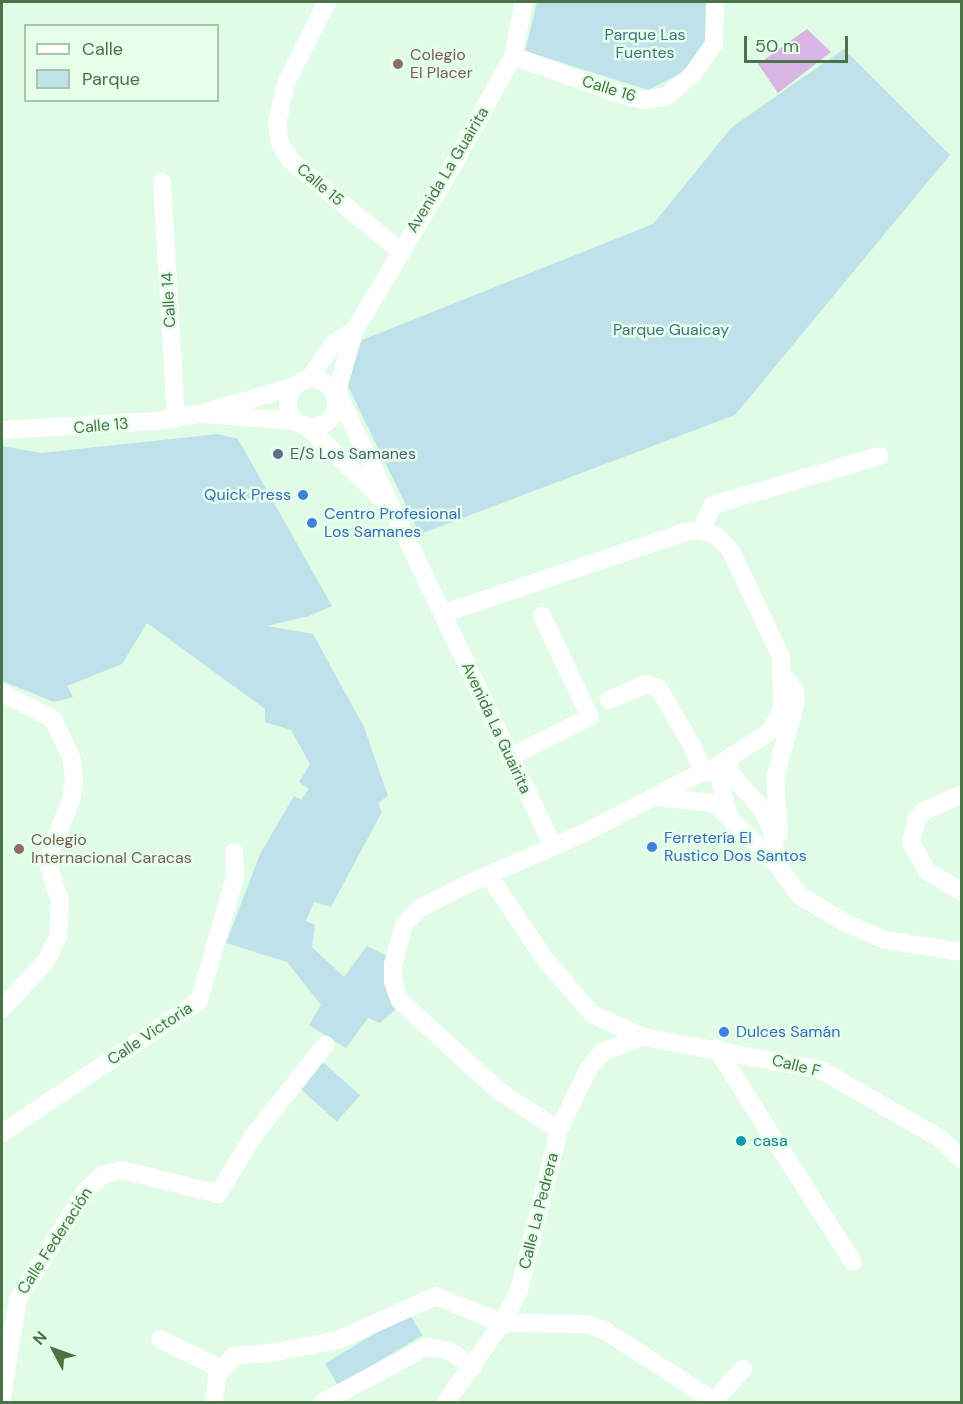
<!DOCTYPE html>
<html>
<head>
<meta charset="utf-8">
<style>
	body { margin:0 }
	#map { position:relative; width:963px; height:1404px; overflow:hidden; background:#e0fce6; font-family:"DM Sans",sans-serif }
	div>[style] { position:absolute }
	.green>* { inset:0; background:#bfe1e9; transform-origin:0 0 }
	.water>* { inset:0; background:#d9b5e5 }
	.minor>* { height:18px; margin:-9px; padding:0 9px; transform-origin:9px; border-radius:9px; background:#fff }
	.minor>.ring { margin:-9px; padding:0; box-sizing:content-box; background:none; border:18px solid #fff; border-radius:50% }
	.dots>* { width:16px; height:16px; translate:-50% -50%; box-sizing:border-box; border:3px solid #e6ffeb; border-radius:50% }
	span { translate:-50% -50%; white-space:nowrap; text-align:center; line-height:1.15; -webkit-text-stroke:5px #e6ffeb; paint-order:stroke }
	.park-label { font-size:16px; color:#457184 }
	.education-label { font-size:16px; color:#785e54 }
	.left { translate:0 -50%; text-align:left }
	.street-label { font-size:16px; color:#4a7348 }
	.service-label { font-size:16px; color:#4e5e75 }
	.shop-label { font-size:16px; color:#366cbe }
	.right { translate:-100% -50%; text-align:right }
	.culture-label { font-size:16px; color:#0d838f }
	.frame { position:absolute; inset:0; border:3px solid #4a7348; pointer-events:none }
	.legend { position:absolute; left:24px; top:24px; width:195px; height:78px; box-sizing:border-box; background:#e6ffeb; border:2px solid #a8c7aa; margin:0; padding:8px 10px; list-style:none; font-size:18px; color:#4a7348 }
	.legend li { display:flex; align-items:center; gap:12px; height:30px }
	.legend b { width:30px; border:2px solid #a8c7aa }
	.north { position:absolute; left:24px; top:1320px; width:60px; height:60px; -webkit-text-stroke:4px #e6ffeb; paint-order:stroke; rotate:311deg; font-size:16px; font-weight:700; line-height:24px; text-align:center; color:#4a7348 }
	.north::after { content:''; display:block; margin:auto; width:21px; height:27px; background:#4a7348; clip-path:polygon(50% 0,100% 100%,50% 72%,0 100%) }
	.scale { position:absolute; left:744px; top:36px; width:104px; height:27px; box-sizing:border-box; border:3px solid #4a7348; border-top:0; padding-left:8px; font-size:18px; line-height:21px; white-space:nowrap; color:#4a7348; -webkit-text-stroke:4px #e6ffeb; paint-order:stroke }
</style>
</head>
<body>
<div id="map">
	<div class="green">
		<div style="clip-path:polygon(537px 2px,709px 2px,707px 42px,687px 70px,648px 90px,525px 51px)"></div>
		<div style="clip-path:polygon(844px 49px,950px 155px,735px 415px,420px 534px,346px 382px,362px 340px,653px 224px,732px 127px)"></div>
		<div style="clip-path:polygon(218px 434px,238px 439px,332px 606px,309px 616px,267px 626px,313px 634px,364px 727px,388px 796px,378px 803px,382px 812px,331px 907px,314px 902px,306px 921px,315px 925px,312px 947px,344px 977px,367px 946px,391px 958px,388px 976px,396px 1009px,380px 1023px,368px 1018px,346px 1048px,309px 1025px,321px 1005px,287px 962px,226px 943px,260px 854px,294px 796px,301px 800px,309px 789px,299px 782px,310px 764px,291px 730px,265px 722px,265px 709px,147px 623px,122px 664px,67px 686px,73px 697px,54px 702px,2px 681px,2px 446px,41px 453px)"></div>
		<div style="left:323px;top:1062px;width:50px;height:35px;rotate:42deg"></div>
		<div style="left:409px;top:1313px;width:26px;height:98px;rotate:59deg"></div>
	</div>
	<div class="water">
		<div style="clip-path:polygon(807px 29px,831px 52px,778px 93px,758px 64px)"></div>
	</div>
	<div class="minor">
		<div style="left:327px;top:2px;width:91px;rotate:116.8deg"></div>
		<div style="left:286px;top:83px;width:42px;rotate:102.4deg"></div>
		<div style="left:277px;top:124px;width:20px;rotate:81deg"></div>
		<div style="left:280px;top:144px;width:20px;rotate:57deg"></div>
		<div style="left:291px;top:161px;width:141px;rotate:39.5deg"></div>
		<div style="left:524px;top:2px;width:55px;rotate:101.5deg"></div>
		<div style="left:513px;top:56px;width:129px;rotate:118.8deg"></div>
		<div style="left:451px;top:169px;width:189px;rotate:120.9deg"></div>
		<div style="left:354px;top:331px;width:63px;rotate:105.6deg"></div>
		<div style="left:337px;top:392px;width:503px;rotate:64.56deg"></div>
		<div style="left:513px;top:56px;width:116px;rotate:19.7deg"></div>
		<div style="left:622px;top:95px;width:22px;rotate:13deg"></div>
		<div style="left:643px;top:100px;width:24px;rotate:-9deg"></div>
		<div style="left:667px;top:96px;width:33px;rotate:-40deg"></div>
		<div style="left:692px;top:75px;width:38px;rotate:-55deg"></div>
		<div style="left:714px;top:44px;width:42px;rotate:-88.6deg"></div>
		<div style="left:162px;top:182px;width:235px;rotate:86.6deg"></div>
		<div class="ring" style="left:288px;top:379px;width:30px;height:30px"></div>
		<div style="left:309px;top:379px;width:44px;rotate:-55.2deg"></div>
		<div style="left:334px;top:343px;width:23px;rotate:-31deg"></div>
		<div style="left:202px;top:414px;width:94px;rotate:4.3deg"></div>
		<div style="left:309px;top:428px;width:110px;rotate:44.3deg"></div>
		<div style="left:2px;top:430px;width:155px;rotate:-3.3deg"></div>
		<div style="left:157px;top:421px;width:44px;rotate:-9.2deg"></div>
		<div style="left:200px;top:414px;width:99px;rotate:-16.4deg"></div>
		<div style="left:701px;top:530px;width:26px;rotate:-65deg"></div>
		<div style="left:712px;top:506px;width:9px;rotate:-21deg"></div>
		<div style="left:720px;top:503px;width:166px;rotate:-16.5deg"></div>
		<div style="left:442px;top:614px;width:256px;rotate:-18.7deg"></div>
		<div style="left:684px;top:532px;width:17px;rotate:-7deg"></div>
		<div style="left:701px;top:530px;width:18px;rotate:22deg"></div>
		<div style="left:718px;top:537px;width:19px;rotate:47deg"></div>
		<div style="left:731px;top:551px;width:117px;rotate:64.7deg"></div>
		<div style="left:781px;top:657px;width:51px;rotate:88.9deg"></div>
		<div style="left:782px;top:708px;width:25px;rotate:116deg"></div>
		<div style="left:771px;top:731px;width:72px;rotate:147.4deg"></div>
		<div style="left:2px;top:693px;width:57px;rotate:27deg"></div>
		<div style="left:53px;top:719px;width:44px;rotate:64.6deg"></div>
		<div style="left:72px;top:759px;width:23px;rotate:85deg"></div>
		<div style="left:74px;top:782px;width:18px;rotate:99deg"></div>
		<div style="left:71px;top:800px;width:65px;rotate:111.8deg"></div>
		<div style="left:47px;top:860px;width:43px;rotate:72.4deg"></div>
		<div style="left:60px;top:901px;width:35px;rotate:93deg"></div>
		<div style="left:58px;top:936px;width:26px;rotate:115deg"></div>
		<div style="left:47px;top:960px;width:67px;rotate:132.6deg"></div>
		<div style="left:609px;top:700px;width:40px;rotate:-23.4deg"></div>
		<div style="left:646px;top:684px;width:14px;rotate:21deg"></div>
		<div style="left:659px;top:689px;width:67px;rotate:59.6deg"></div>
		<div style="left:693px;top:747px;width:27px;rotate:70deg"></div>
		<div style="left:510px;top:757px;width:89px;rotate:-26.6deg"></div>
		<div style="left:590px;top:717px;width:112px;rotate:-115.4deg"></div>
		<div style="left:962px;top:794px;width:42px;rotate:155.9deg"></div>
		<div style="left:924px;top:811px;width:11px;rotate:131deg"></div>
		<div style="left:917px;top:819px;width:24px;rotate:105deg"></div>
		<div style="left:911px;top:842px;width:33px;rotate:61deg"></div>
		<div style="left:927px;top:871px;width:41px;rotate:31deg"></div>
		<div style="left:656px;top:797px;width:58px;rotate:5.9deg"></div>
		<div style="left:714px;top:803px;width:86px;rotate:44.1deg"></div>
		<div style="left:728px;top:814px;width:30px;rotate:-104deg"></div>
		<div style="left:721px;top:785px;width:27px;rotate:-70deg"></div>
		<div style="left:779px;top:834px;width:56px;rotate:-94.1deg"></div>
		<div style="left:775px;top:778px;width:80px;rotate:-74.7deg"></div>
		<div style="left:796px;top:701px;width:10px;rotate:-96deg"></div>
		<div style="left:795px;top:691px;width:22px;rotate:-126deg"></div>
		<div style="left:489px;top:876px;width:99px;rotate:56.1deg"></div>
		<div style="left:544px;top:958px;width:74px;rotate:49.4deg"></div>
		<div style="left:592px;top:1014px;width:56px;rotate:24.3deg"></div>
		<div style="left:643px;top:1037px;width:181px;rotate:10.5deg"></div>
		<div style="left:821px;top:1070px;width:138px;rotate:29.9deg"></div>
		<div style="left:941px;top:1139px;width:30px;rotate:45deg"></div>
		<div style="left:716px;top:1048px;width:254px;rotate:57.4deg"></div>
		<div style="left:559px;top:1130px;width:72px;rotate:-147deg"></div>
		<div style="left:499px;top:1091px;width:134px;rotate:-137.7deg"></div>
		<div style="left:400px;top:1001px;width:20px;rotate:-110deg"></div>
		<div style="left:393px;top:982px;width:18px;rotate:-90deg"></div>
		<div style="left:393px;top:964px;width:41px;rotate:-74.2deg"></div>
		<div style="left:404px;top:925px;width:23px;rotate:-47deg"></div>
		<div style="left:420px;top:908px;width:46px;rotate:-27.1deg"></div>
		<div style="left:461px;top:887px;width:132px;rotate:-23.7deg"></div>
		<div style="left:582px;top:834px;width:135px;rotate:-27.3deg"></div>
		<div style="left:702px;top:772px;width:28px;rotate:2deg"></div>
		<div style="left:730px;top:773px;width:47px;rotate:48.5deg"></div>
		<div style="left:761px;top:808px;width:28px;rotate:64deg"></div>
		<div style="left:773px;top:833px;width:30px;rotate:84deg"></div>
		<div style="left:776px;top:863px;width:39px;rotate:54deg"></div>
		<div style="left:799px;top:895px;width:54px;rotate:31.3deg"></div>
		<div style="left:845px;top:923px;width:43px;rotate:23deg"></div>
		<div style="left:885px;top:940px;width:78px;rotate:8.9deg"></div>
		<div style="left:2px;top:1133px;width:237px;rotate:-33.8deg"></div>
		<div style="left:199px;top:1001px;width:129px;rotate:-73.8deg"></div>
		<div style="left:235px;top:877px;width:25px;rotate:-92deg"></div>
		<div style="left:160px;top:1339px;width:68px;rotate:26.2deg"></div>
		<div style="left:2px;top:1397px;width:99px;rotate:-80.7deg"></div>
		<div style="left:18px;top:1299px;width:128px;rotate:-58deg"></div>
		<div style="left:86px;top:1190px;width:23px;rotate:-41deg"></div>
		<div style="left:103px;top:1175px;width:20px;rotate:-15deg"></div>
		<div style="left:122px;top:1170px;width:99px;rotate:14deg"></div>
		<div style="left:218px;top:1194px;width:69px;rotate:-58.6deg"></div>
		<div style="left:254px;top:1135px;width:115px;rotate:-51.7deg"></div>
		<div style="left:214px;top:1402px;width:26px;rotate:-83deg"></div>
		<div style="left:217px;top:1376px;width:26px;rotate:-50deg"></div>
		<div style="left:234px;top:1356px;width:43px;rotate:-5.3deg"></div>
		<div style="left:277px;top:1352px;width:62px;rotate:-11.1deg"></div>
		<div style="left:338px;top:1340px;width:107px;rotate:-24.2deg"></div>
		<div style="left:436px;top:1296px;width:71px;rotate:22.2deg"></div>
		<div style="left:502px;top:1323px;width:84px;rotate:0.7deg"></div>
		<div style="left:586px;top:1324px;width:19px;rotate:18deg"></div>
		<div style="left:604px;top:1330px;width:131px;rotate:32.8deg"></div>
		<div style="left:714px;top:1401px;width:43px;rotate:-47.8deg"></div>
		<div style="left:323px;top:1402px;width:117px;rotate:-28.1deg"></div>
		<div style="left:426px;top:1347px;width:22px;rotate:8deg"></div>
		<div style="left:448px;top:1350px;width:30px;rotate:34deg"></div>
		<div style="left:446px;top:1402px;width:97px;rotate:-54.7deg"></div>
		<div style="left:502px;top:1323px;width:36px;rotate:-62deg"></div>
		<div style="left:519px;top:1291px;width:166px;rotate:-76deg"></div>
		<div style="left:559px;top:1130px;width:67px;rotate:-64.2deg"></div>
		<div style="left:588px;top:1070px;width:23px;rotate:-52deg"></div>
		<div style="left:602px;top:1052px;width:44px;rotate:-20.1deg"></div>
	</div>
	<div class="dots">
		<div style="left:398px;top:64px;background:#8d6e63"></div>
		<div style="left:278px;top:454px;background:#5c6f8a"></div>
		<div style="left:303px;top:495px;background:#3f7fe0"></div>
		<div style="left:312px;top:523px;background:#3f7fe0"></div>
		<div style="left:652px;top:847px;background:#3f7fe0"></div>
		<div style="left:19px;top:849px;background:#8d6e63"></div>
		<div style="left:724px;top:1032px;background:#3f7fe0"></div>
		<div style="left:741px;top:1141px;background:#0f9aa8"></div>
	</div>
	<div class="park-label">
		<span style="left:645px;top:44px">Parque Las<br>Fuentes</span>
		<span style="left:671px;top:330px">Parque Guaicay</span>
	</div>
	<div class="education-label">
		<span class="left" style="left:410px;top:64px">Colegio<br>El Placer</span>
		<span class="left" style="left:31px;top:849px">Colegio<br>Internacional Caracas</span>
	</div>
	<div class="street-label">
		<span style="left:609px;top:89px;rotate:17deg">Calle 16</span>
		<span style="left:448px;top:170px;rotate:-59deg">Avenida La Guairita</span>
		<span style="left:320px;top:185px;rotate:40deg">Calle 15</span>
		<span style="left:169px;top:300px;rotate:-93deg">Calle 14</span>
		<span style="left:101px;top:426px;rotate:-5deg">Calle 13</span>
		<span style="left:496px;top:728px;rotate:65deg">Avenida La Guairita</span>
		<span style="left:150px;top:1034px;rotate:-34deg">Calle Victoria</span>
		<span style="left:796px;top:1066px;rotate:14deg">Calle F</span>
		<span style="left:539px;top:1211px;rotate:-76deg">Calle La Pedrera</span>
		<span style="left:55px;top:1241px;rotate:-57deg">Calle Federación</span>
	</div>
	<div class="service-label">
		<span class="left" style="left:290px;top:454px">E/S Los Samanes</span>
	</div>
	<div class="shop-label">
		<span class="right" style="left:291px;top:495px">Quick Press</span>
		<span class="left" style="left:324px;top:523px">Centro Profesional<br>Los Samanes</span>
		<span class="left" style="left:664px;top:847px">Ferretería El<br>Rustico Dos Santos</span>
		<span class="left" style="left:736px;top:1032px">Dulces Samán</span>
	</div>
	<div class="culture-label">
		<span class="left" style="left:753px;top:1141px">casa</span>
	</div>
	<div class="frame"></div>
	<ul class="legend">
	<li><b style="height:8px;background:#fff"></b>Calle</li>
	<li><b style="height:16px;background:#bfe1e9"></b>Parque</li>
	</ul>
	<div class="north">N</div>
	<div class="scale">50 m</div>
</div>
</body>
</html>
